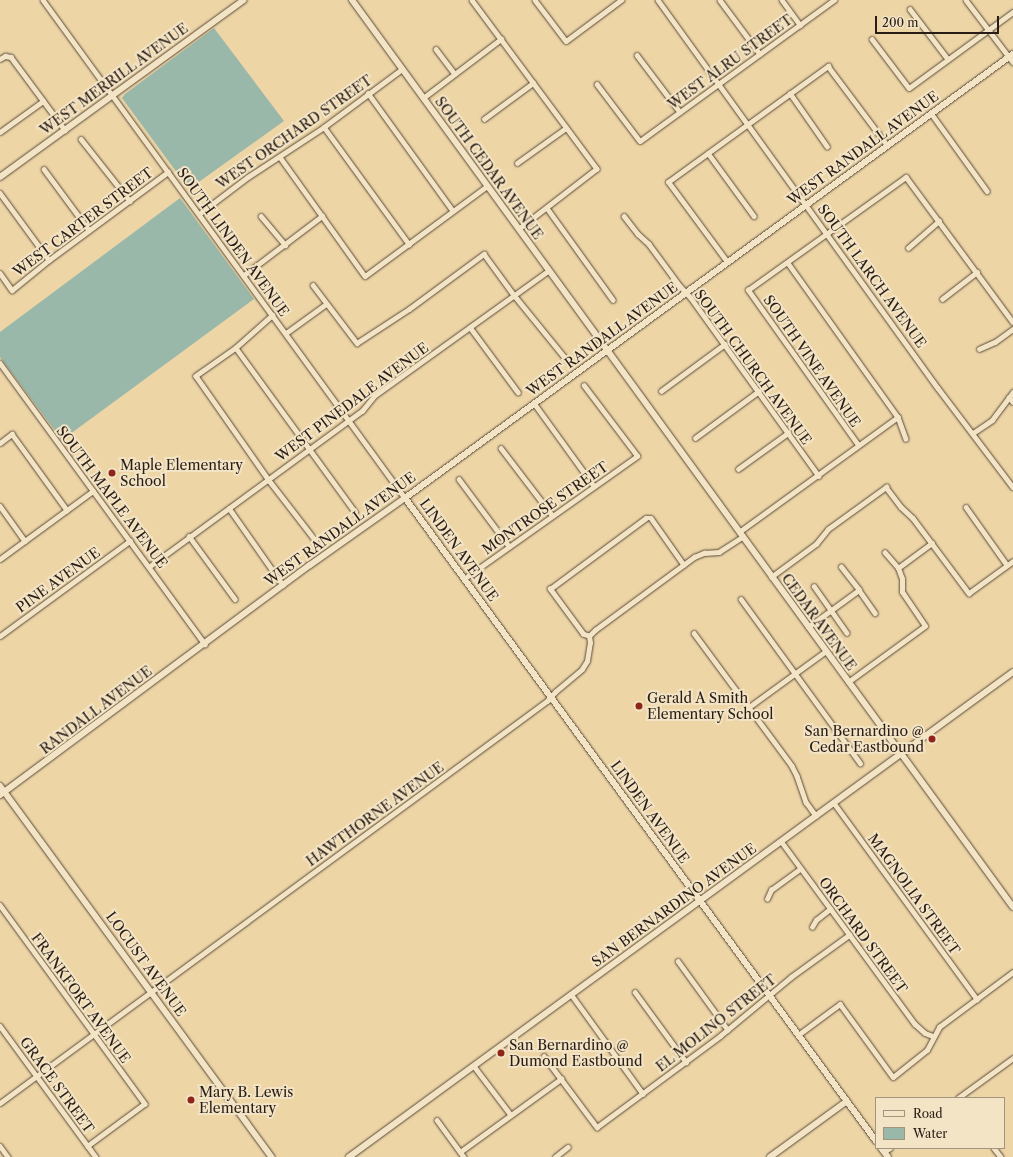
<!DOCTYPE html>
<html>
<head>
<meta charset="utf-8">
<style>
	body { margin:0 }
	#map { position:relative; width:1013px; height:1157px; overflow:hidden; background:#edd5a6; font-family:"Libre Caslon Text",serif }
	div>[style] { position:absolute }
	.water>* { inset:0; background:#99b8aa }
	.roads { filter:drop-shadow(0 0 1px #594a3a) drop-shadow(0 0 1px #594a3a) }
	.street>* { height:4.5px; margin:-2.25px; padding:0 2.25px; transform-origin:2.25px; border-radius:2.25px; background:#f3e4c5 }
	.secondary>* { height:6px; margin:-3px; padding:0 3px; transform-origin:3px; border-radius:3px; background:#f3e4c5 }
	.dots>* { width:11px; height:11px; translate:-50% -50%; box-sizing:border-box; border:2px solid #f3e4c5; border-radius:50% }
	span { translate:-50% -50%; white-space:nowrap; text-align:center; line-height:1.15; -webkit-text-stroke:4px #f3e4c5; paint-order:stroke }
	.street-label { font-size:14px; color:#281c16 }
	.poi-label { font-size:14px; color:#281c16 }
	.left { translate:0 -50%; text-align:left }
	.right { translate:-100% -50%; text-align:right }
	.legend { position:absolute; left:875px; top:1097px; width:130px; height:52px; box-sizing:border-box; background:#f3e4c5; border:1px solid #a2947f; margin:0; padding:5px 7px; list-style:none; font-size:12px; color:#281c16 }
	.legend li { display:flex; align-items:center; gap:8px; height:20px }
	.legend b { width:20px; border:1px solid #a2947f }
	.scale { position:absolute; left:875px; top:16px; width:124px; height:18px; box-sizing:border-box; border:2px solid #281c16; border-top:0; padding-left:5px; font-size:12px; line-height:14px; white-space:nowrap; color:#281c16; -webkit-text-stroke:3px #f3e4c5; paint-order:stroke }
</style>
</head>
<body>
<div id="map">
	<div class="water">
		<div style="clip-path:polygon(214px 28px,284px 121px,189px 189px,122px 98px,125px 94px)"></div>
		<div style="clip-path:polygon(180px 198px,254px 299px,62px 440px,0 357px,0 332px)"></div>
	</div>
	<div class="roads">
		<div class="street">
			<div style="left:43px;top:0;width:616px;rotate:53.99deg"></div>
			<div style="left:472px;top:0;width:210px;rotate:53.5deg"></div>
			<div style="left:597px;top:169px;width:98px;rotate:142.4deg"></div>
			<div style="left:535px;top:0;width:51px;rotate:52.9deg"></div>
			<div style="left:566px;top:41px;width:69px;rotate:-36.7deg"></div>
			<div style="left:658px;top:0;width:478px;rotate:54.2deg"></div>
			<div style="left:938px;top:388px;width:124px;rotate:52.9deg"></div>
			<div style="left:720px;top:0;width:67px;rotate:53.5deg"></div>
			<div style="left:782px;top:0;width:31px;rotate:54deg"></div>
			<div style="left:966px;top:0;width:78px;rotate:52.8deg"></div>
			<div style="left:910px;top:9px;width:63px;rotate:52.8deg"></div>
			<div style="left:872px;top:39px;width:61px;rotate:52.9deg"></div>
			<div style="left:909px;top:88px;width:129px;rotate:-36.2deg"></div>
			<div style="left:436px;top:49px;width:31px;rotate:53deg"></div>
			<div style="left:637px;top:55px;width:71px;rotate:53deg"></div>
			<div style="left:0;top:59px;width:6px;rotate:-31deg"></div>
			<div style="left:5px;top:56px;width:6px;rotate:9deg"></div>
			<div style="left:11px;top:57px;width:91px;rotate:53.5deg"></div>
			<div style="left:597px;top:84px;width:71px;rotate:53deg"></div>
			<div style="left:640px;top:141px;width:240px;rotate:-36deg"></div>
			<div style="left:368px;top:93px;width:145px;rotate:54.2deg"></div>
			<div style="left:790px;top:93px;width:65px;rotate:55.1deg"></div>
			<div style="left:423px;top:98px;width:98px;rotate:-37.1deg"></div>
			<div style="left:931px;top:113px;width:96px;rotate:54.3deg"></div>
			<div style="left:484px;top:119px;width:61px;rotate:-36.3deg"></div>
			<div style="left:324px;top:127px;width:145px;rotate:54deg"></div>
			<div style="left:0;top:132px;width:53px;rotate:-35.8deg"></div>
			<div style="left:81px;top:139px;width:79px;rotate:51.7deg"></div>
			<div style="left:708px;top:153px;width:78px;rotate:53.9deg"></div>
			<div style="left:280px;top:157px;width:146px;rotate:54.5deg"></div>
			<div style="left:365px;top:276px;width:152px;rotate:-36.4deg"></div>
			<div style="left:517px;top:163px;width:60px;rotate:-35.5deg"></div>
			<div style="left:44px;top:169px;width:76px;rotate:53.6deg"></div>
			<div style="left:0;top:193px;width:83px;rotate:53.8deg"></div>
			<div style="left:547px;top:208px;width:113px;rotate:54.3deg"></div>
			<div style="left:199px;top:214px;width:61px;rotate:-37.1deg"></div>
			<div style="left:248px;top:177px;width:91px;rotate:-33.3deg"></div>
			<div style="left:324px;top:127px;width:97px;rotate:-36.6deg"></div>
			<div style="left:261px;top:216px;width:38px;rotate:50deg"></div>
			<div style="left:624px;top:216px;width:23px;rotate:52deg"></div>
			<div style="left:638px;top:234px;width:15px;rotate:42deg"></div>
			<div style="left:649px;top:244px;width:52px;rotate:53.6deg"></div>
			<div style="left:680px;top:286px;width:16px;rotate:47deg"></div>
			<div style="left:691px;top:298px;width:219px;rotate:54.3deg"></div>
			<div style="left:908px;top:248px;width:41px;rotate:-41.1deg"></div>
			<div style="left:727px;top:262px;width:99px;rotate:-126.4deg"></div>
			<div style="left:668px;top:182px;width:198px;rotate:-35.9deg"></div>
			<div style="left:828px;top:66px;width:99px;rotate:53.2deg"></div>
			<div style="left:788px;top:263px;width:189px;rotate:54.5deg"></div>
			<div style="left:898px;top:417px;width:23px;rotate:70deg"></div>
			<div style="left:0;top:273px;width:21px;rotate:55deg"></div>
			<div style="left:12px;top:290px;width:48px;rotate:-39deg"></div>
			<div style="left:49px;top:260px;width:148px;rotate:-36.5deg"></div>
			<div style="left:244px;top:275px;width:98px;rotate:-37.1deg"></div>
			<div style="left:313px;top:285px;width:73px;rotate:52.8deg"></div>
			<div style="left:357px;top:343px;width:62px;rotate:-33.2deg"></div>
			<div style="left:409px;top:309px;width:93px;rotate:-36.3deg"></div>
			<div style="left:484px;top:254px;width:51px;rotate:53.8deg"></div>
			<div style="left:514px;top:295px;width:82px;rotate:50.9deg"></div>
			<div style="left:942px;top:299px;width:44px;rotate:-37.6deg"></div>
			<div style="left:273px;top:315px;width:50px;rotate:138.3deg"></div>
			<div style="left:236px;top:348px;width:49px;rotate:145deg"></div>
			<div style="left:196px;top:376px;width:126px;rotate:55deg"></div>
			<div style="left:268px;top:479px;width:78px;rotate:52.3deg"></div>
			<div style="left:470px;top:327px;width:81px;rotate:53.6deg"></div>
			<div style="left:286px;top:333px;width:49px;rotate:-35.9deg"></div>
			<div style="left:236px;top:348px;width:203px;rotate:54deg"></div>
			<div style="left:979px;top:349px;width:17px;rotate:-24deg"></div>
			<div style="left:995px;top:342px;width:22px;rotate:-36deg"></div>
			<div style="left:0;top:363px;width:348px;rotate:53.9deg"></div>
			<div style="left:661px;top:391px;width:79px;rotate:-36.3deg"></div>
			<div style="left:1009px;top:397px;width:6px;rotate:51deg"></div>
			<div style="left:534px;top:403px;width:102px;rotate:54.1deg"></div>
			<div style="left:973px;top:433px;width:23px;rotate:-34deg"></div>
			<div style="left:992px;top:420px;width:35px;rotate:-53deg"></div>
			<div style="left:695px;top:438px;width:79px;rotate:-36.3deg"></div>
			<div style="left:0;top:443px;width:15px;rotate:-37deg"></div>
			<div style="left:12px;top:434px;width:94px;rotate:54.1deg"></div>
			<div style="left:858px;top:445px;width:190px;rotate:-125.4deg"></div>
			<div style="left:748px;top:290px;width:194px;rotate:-35.6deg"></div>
			<div style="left:906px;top:177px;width:180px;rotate:53.6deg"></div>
			<div style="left:501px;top:448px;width:84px;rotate:52.7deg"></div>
			<div style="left:738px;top:469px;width:62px;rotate:-35.8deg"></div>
			<div style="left:459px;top:479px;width:84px;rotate:53.3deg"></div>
			<div style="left:0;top:506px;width:43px;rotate:54.5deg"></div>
			<div style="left:966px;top:507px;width:71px;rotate:54.7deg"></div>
			<div style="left:229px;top:508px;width:94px;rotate:55deg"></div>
			<div style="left:739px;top:532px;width:196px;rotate:-35.9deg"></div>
			<div style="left:189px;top:536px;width:78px;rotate:53.9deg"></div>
			<div style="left:0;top:559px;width:115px;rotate:-36.2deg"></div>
			<div style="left:150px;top:566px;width:263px;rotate:-36.2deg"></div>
			<div style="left:362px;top:411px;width:19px;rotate:-51deg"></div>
			<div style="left:374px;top:396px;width:214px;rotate:-35.7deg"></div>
			<div style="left:898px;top:568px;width:42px;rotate:-36.3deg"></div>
			<div style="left:771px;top:577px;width:56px;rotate:-36.3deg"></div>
			<div style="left:816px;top:544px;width:19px;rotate:-51deg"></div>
			<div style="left:828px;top:529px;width:72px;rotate:-35.9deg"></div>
			<div style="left:886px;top:487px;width:25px;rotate:53deg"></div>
			<div style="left:901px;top:507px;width:16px;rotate:43deg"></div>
			<div style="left:913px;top:518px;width:94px;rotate:53.3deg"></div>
			<div style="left:969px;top:593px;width:54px;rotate:-36deg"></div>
			<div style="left:465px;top:578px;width:211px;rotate:-35.3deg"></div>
			<div style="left:637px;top:456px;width:88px;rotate:-127.1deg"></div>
			<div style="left:814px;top:586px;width:57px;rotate:54.9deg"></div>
			<div style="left:859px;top:590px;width:28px;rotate:55deg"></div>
			<div style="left:741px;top:599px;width:203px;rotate:54deg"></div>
			<div style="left:808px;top:627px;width:63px;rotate:-36deg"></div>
			<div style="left:859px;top:590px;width:29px;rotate:-128deg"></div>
			<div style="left:694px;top:633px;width:165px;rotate:53.6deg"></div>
			<div style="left:792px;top:766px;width:11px;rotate:63deg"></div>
			<div style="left:797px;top:776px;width:28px;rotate:71deg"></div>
			<div style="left:806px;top:802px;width:17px;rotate:54deg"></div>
			<div style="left:0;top:636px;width:161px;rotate:-36.2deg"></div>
			<div style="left:589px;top:636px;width:6px;rotate:-162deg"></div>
			<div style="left:583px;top:634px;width:56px;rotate:-126.3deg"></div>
			<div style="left:550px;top:589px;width:119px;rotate:-36.5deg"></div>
			<div style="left:646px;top:518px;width:5px"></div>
			<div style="left:651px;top:518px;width:57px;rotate:54.9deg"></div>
			<div style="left:848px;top:682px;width:95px;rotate:-36deg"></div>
			<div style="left:925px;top:626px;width:41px;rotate:-124.1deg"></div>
			<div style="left:902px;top:592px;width:13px;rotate:-90deg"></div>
			<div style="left:902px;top:579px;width:12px;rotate:-110deg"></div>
			<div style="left:898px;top:568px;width:20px;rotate:-131deg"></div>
			<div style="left:749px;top:707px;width:95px;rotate:-36deg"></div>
			<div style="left:834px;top:803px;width:243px;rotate:53.9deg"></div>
			<div style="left:781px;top:841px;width:227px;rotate:53.8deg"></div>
			<div style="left:915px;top:1024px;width:13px;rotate:42deg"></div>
			<div style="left:925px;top:1033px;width:9px;rotate:21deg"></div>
			<div style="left:767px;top:899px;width:10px;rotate:-66deg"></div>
			<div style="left:771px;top:890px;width:36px;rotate:-36deg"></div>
			<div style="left:0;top:905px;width:246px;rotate:53.9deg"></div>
			<div style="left:145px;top:1104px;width:71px;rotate:143.6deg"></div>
			<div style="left:812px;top:927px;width:8px;rotate:-60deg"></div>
			<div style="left:816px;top:920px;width:18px;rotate:-38deg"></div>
			<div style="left:678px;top:961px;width:85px;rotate:54.1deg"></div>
			<div style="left:635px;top:992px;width:87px;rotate:53.9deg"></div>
			<div style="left:571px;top:994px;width:123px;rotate:54.2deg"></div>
			<div style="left:0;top:1026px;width:162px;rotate:53.8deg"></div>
			<div style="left:798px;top:1035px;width:52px;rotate:-36.4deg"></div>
			<div style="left:840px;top:1004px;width:90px;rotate:54deg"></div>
			<div style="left:893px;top:1077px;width:43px;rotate:-38.5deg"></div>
			<div style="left:927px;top:1050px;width:26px;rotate:-62deg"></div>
			<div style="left:939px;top:1027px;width:92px;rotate:-36.6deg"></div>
			<div style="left:544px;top:1056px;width:89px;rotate:53.3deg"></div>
			<div style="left:597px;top:1127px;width:153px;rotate:-36.5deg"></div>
			<div style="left:720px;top:1036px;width:92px;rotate:-39.7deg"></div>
			<div style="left:791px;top:977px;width:72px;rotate:-35.9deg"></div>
			<div style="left:474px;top:1066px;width:61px;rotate:52.9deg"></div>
			<div style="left:958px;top:1098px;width:68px;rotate:-36deg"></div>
			<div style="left:0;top:1103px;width:679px;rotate:-36.31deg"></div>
			<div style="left:547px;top:701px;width:12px;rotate:-48deg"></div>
			<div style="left:555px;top:692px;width:35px;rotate:-40deg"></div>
			<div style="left:582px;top:669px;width:9px;rotate:-58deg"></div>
			<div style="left:587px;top:661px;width:18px;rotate:-81deg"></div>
			<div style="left:590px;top:643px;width:7px;rotate:-98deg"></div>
			<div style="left:589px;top:636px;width:8px;rotate:-45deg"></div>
			<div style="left:595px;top:630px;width:123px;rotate:-36.4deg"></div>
			<div style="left:694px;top:557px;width:11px;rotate:-22deg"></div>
			<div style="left:704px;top:553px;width:15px;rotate:-4deg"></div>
			<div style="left:719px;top:552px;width:27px;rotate:-33deg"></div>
			<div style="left:437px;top:1120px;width:46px;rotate:53.9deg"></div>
			<div style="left:0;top:1146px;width:14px;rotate:54deg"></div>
			<div style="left:994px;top:1148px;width:11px;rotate:52deg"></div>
			<div style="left:460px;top:1152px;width:125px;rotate:-35.9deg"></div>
			<div style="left:884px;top:1152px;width:7px;rotate:-34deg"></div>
			<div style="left:555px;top:1157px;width:16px;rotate:-38deg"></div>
		</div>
		<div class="secondary">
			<div style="left:352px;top:0;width:1122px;rotate:53.92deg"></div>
			<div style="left:0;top:177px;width:301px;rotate:-36deg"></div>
			<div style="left:405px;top:498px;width:797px;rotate:53.78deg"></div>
			<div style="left:0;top:786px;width:460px;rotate:53.8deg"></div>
			<div style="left:0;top:795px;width:386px;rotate:-36.6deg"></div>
			<div style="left:310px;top:565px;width:116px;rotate:-35.2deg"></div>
			<div style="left:405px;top:498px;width:753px;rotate:-36.14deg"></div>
			<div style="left:881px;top:1148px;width:11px;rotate:52deg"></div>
			<div style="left:349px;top:1157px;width:822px;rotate:-36.15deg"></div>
			<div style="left:770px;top:1157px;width:95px;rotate:-36deg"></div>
		</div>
	</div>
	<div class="dots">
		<div style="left:112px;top:473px;background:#8f2418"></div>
		<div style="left:639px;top:706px;background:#8f2418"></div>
		<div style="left:932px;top:739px;background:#8f2418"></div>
		<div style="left:501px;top:1053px;background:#8f2418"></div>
		<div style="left:191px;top:1100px;background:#8f2418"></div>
	</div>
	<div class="street-label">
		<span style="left:730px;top:62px;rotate:-36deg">WEST ALRU STREET</span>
		<span style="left:114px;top:79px;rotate:-36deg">WEST MERRILL AVENUE</span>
		<span style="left:294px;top:132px;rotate:-35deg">WEST ORCHARD STREET</span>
		<span style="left:863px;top:148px;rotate:-36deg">WEST RANDALL AVENUE</span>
		<span style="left:489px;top:168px;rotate:54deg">SOUTH CEDAR AVENUE</span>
		<span style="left:83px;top:222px;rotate:-37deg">WEST CARTER STREET</span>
		<span style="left:233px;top:242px;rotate:54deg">SOUTH LINDEN AVENUE</span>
		<span style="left:872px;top:276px;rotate:54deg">SOUTH LARCH AVENUE</span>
		<span style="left:602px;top:339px;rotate:-36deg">WEST RANDALL AVENUE</span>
		<span style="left:812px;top:361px;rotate:55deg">SOUTH VINE AVENUE</span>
		<span style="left:753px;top:367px;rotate:54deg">SOUTH CHURCH AVENUE</span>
		<span style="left:352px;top:402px;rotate:-37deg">WEST PINEDALE AVENUE</span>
		<span style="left:112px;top:497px;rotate:53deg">SOUTH MAPLE AVENUE</span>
		<span style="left:545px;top:508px;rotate:-35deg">MONTROSE STREET</span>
		<span style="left:340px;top:529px;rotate:-36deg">WEST RANDALL AVENUE</span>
		<span style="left:459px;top:550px;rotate:54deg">LINDEN AVENUE</span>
		<span style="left:58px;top:580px;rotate:-36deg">PINE AVENUE</span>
		<span style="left:819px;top:622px;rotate:54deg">CEDAR AVENUE</span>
		<span style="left:96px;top:710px;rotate:-37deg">RANDALL AVENUE</span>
		<span style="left:650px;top:812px;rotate:54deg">LINDEN AVENUE</span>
		<span style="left:375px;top:814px;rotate:-36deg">HAWTHORNE AVENUE</span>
		<span style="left:914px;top:894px;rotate:54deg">MAGNOLIA STREET</span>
		<span style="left:674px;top:905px;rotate:-36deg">SAN BERNARDINO AVENUE</span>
		<span style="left:863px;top:935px;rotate:54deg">ORCHARD STREET</span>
		<span style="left:146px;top:964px;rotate:54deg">LOCUST AVENUE</span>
		<span style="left:81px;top:998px;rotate:54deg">FRANKFORT AVENUE</span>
		<span style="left:716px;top:1023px;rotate:-38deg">EL MOLINO STREET</span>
		<span style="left:57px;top:1085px;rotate:54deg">GRACE STREET</span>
	</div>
	<div class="poi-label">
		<span class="left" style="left:120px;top:473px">Maple Elementary<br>School</span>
		<span class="left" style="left:647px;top:706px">Gerald A Smith<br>Elementary School</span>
		<span class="right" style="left:924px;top:739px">San Bernardino @<br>Cedar Eastbound</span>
		<span class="left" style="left:509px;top:1053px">San Bernardino @<br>Dumond Eastbound</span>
		<span class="left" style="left:199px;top:1100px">Mary B. Lewis<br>Elementary</span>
	</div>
	<ul class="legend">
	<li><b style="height:5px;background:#f3e4c5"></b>Road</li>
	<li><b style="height:11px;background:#99b8aa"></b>Water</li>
	</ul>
	<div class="scale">200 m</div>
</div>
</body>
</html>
